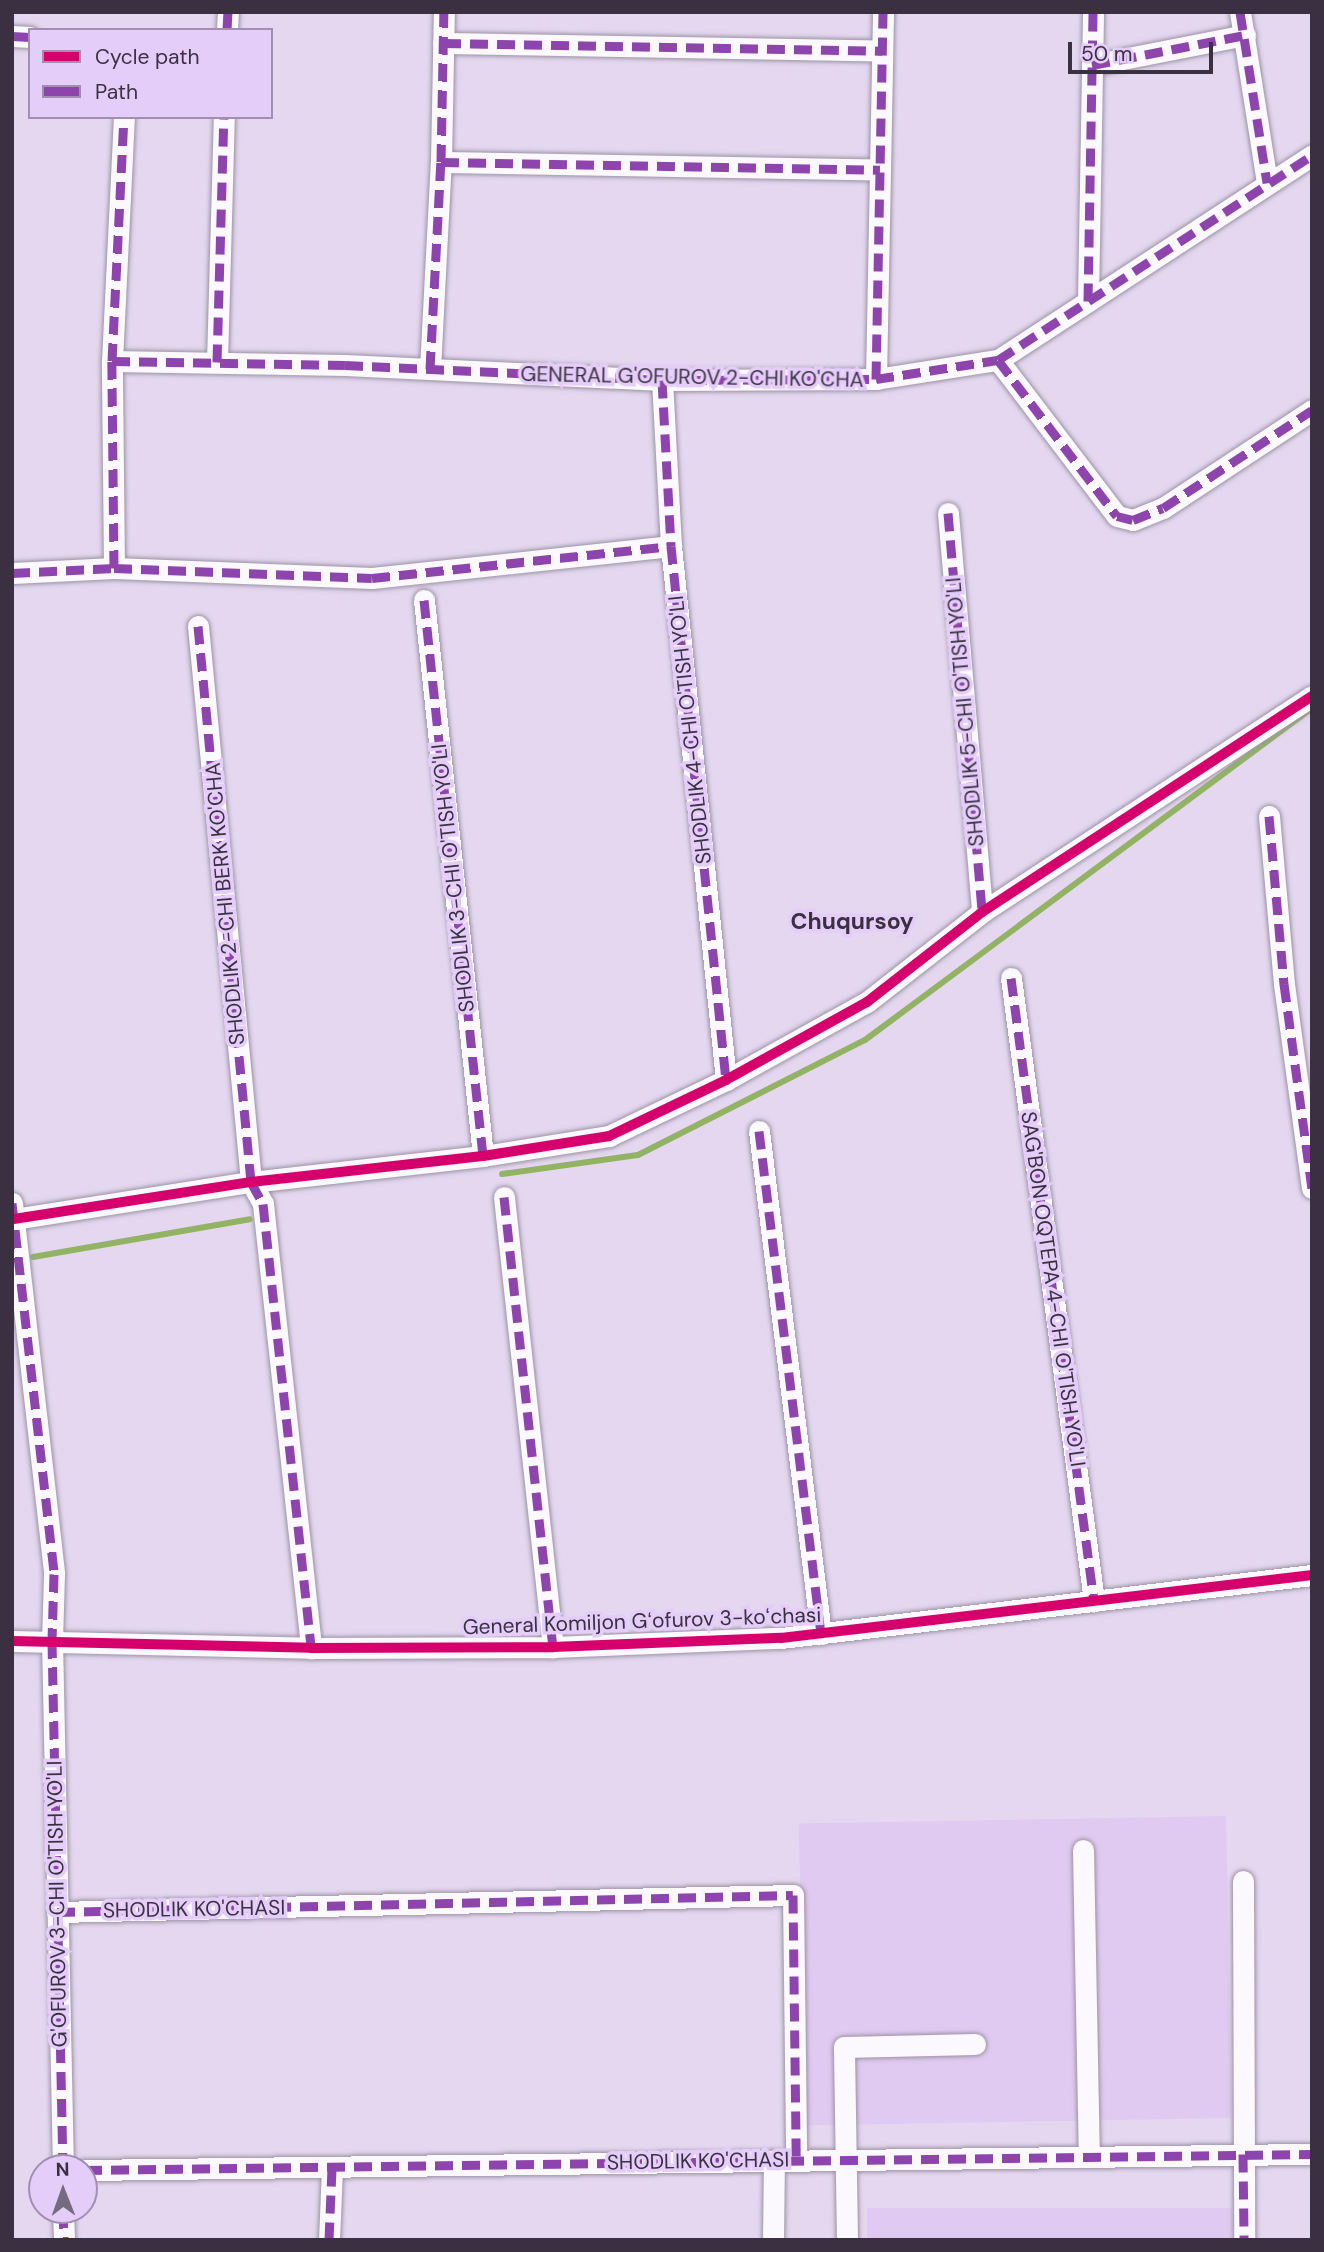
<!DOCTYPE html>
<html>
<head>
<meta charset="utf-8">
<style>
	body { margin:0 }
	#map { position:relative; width:1324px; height:2252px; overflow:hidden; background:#e4d7ef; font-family:"DM Sans",sans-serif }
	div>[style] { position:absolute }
	.built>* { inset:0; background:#e0caf1; transform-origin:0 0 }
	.stream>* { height:6px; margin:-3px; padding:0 3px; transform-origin:3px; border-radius:3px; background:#93b364 }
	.roads { filter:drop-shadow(0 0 2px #9c93a5) drop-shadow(0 0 2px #9c93a5) }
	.minor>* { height:21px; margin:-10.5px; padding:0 10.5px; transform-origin:10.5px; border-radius:10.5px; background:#fbf9fd }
	.quiet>* { height:9px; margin-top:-4.5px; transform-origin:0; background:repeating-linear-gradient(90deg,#8e44ad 0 18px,transparent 0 27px) }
	.cycleway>* { height:10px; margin:-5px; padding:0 5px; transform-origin:5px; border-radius:5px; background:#d6006c }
	span { translate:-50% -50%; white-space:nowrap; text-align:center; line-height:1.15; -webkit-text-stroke:7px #e5cdf9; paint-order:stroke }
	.street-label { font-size:21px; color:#3a3042 }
	.neighbourhood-label { font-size:23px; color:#3a3042; font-weight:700 }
	.frame { position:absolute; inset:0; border:14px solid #3a3042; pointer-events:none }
	.legend { position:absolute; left:28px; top:28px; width:245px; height:91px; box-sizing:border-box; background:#e5cdf9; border:2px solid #a18eb0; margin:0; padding:9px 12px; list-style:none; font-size:21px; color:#3a3042 }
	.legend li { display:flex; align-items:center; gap:14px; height:35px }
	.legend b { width:35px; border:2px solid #a18eb0 }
	.north { position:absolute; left:28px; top:2154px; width:70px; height:70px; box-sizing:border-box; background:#e5cdf9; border:2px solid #a18eb0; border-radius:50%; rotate:359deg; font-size:19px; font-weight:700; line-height:28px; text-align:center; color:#3a3042 }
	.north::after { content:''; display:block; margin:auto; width:24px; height:32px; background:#766a7f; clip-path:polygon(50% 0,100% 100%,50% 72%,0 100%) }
	.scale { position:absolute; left:1068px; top:42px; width:145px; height:32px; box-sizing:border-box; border:4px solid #3a3042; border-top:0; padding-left:9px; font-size:21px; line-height:24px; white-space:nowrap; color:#3a3042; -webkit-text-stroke:5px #e5cdf9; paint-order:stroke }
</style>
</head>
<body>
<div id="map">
	<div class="built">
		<div style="left:1226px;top:1816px;width:302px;height:427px;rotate:89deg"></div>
		<div style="left:1232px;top:2208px;width:32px;height:365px;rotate:90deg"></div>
	</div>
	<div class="stream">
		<div style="left:502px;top:1174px;width:137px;rotate:-8deg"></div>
		<div style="left:638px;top:1155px;width:254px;rotate:-26.9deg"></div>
		<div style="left:865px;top:1040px;width:557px;rotate:-36.6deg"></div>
		<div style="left:33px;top:1257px;width:220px;rotate:-9.9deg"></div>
	</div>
	<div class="roads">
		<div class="minor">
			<div style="left:1240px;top:12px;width:173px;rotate:81deg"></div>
			<div style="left:227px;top:30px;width:18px;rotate:-87deg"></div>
			<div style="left:12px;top:36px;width:18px;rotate:3deg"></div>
			<div style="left:443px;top:43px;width:439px;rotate:1deg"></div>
			<div style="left:1092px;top:65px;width:156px;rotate:-11.1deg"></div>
			<div style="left:441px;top:162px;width:439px;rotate:1deg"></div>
			<div style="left:1088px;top:301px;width:289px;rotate:-89deg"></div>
			<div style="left:998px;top:360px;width:196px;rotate:52.7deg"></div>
			<div style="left:1117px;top:516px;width:16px;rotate:14deg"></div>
			<div style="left:1133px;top:520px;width:32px;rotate:-22deg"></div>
			<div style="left:1163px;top:508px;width:178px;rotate:-33.3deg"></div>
			<div style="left:112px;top:361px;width:233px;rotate:1deg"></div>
			<div style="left:345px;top:365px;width:317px;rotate:2.7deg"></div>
			<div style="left:662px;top:380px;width:214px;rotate:-0.3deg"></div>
			<div style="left:876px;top:379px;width:123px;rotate:-8.9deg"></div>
			<div style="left:998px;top:360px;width:375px;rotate:-33.1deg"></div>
			<div style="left:217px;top:362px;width:245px;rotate:-88.4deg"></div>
			<div style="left:430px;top:369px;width:207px;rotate:-87deg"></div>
			<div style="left:441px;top:162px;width:150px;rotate:-88.9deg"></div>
			<div style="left:876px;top:379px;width:367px;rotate:-88.9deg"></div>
			<div style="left:662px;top:380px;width:166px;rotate:86.9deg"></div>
			<div style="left:671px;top:546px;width:537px;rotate:84.12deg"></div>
			<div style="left:948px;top:513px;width:400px;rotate:85.1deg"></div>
			<div style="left:114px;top:568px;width:207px;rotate:-90.6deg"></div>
			<div style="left:112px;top:361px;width:244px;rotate:-87.2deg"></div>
			<div style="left:12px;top:573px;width:102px;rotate:-2.8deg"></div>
			<div style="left:114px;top:568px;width:258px;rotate:2.2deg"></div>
			<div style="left:372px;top:578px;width:301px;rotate:-6.1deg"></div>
			<div style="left:424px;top:600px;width:559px;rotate:83.94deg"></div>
			<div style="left:198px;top:626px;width:559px;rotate:84.55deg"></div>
			<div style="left:251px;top:1182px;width:25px;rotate:61deg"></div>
			<div style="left:263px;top:1204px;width:447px;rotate:83.8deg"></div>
			<div style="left:1269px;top:816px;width:169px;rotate:84.9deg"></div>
			<div style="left:1284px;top:984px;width:206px;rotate:82.2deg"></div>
			<div style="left:1011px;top:978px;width:629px;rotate:82.41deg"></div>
			<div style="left:759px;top:1131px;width:507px;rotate:82.97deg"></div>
			<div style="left:504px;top:1197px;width:453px;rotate:83.8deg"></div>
			<div style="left:12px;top:1203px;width:373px;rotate:83.5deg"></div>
			<div style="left:54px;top:1574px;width:66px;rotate:91.7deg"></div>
			<div style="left:52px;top:1640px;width:528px;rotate:88.81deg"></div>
			<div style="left:14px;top:1219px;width:240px;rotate:-8.9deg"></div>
			<div style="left:251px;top:1182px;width:233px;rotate:-6.4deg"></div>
			<div style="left:483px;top:1156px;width:128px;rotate:-9deg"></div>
			<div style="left:609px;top:1136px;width:130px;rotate:-25.6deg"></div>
			<div style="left:726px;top:1080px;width:161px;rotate:-29deg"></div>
			<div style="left:867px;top:1002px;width:146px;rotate:-38deg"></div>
			<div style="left:982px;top:912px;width:394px;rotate:-33.2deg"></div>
			<div style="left:12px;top:1641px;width:299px;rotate:1.3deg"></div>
			<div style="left:311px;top:1648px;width:242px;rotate:-0.2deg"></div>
			<div style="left:553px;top:1647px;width:228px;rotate:-2.3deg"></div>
			<div style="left:781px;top:1638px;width:535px;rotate:-6.77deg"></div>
			<div style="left:1083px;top:1850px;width:306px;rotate:88.9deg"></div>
			<div style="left:1243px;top:1881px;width:359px;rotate:89.8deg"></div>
			<div style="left:57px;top:1912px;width:736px;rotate:-1.32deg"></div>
			<div style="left:793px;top:1895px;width:264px;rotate:89.3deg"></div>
			<div style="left:84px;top:2170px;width:1228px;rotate:-0.75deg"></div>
			<div style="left:63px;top:2210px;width:30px;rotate:88deg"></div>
			<div style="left:329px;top:2240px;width:71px;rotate:-87.6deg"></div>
			<div style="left:773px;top:2240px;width:80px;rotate:-89.3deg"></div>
			<div style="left:847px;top:2240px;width:193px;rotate:-90.9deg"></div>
			<div style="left:844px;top:2047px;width:131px;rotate:-1.3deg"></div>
		</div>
	</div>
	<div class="quiet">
		<div style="left:1240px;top:12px;width:173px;rotate:81deg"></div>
		<div style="left:227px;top:30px;width:18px;rotate:-87deg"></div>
		<div style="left:12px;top:36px;width:18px;rotate:3deg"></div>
		<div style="left:443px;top:43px;width:439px;rotate:1deg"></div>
		<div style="left:1092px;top:65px;width:156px;rotate:-11.1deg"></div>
		<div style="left:441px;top:162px;width:439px;rotate:1deg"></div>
		<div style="left:1088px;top:301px;width:289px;rotate:-89deg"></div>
		<div style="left:998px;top:360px;width:196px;rotate:52.7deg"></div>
		<div style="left:1117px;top:516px;width:16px;rotate:14deg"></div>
		<div style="left:1133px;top:520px;width:32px;rotate:-22deg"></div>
		<div style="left:1163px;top:508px;width:178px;rotate:-33.3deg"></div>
		<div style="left:112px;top:361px;width:233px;rotate:1deg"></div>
		<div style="left:345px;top:365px;width:317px;rotate:2.7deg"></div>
		<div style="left:662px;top:380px;width:214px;rotate:-0.3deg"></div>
		<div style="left:876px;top:379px;width:123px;rotate:-8.9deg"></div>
		<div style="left:998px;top:360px;width:375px;rotate:-33.1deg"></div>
		<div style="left:217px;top:362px;width:245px;rotate:-88.4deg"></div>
		<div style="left:430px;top:369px;width:207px;rotate:-87deg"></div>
		<div style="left:441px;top:162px;width:150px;rotate:-88.9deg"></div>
		<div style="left:876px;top:379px;width:367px;rotate:-88.9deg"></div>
		<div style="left:662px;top:380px;width:166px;rotate:86.9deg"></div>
		<div style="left:671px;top:546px;width:537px;rotate:84.12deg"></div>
		<div style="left:948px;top:513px;width:400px;rotate:85.1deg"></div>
		<div style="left:114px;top:568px;width:207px;rotate:-90.6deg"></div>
		<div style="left:112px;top:361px;width:244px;rotate:-87.2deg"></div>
		<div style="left:12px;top:573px;width:102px;rotate:-2.8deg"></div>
		<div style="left:114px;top:568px;width:258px;rotate:2.2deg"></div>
		<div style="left:372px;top:578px;width:301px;rotate:-6.1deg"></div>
		<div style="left:424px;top:600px;width:559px;rotate:83.94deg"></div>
		<div style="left:198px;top:626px;width:559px;rotate:84.55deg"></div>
		<div style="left:251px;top:1182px;width:25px;rotate:61deg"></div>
		<div style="left:263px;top:1204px;width:447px;rotate:83.8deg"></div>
		<div style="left:1269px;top:816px;width:169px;rotate:84.9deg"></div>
		<div style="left:1284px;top:984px;width:206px;rotate:82.2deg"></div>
		<div style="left:1011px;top:978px;width:629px;rotate:82.41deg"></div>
		<div style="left:759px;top:1131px;width:507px;rotate:82.97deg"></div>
		<div style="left:504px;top:1197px;width:453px;rotate:83.8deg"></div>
		<div style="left:12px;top:1203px;width:373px;rotate:83.5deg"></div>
		<div style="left:54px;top:1574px;width:66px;rotate:91.7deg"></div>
		<div style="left:52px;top:1640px;width:528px;rotate:88.81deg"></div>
		<div style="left:57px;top:1912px;width:736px;rotate:-1.32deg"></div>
		<div style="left:793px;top:1895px;width:264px;rotate:89.3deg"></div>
		<div style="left:1243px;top:2154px;width:86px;rotate:89.3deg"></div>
		<div style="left:84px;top:2170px;width:1228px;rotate:-0.75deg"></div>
		<div style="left:63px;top:2210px;width:30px;rotate:88deg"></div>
		<div style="left:329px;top:2240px;width:71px;rotate:-87.6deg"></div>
	</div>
	<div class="cycleway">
		<div style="left:14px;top:1219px;width:240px;rotate:-8.9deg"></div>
		<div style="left:251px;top:1182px;width:233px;rotate:-6.4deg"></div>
		<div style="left:483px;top:1156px;width:128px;rotate:-9deg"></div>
		<div style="left:609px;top:1136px;width:130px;rotate:-25.6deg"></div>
		<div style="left:726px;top:1080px;width:161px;rotate:-29deg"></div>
		<div style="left:867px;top:1002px;width:146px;rotate:-38deg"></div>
		<div style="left:982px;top:912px;width:394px;rotate:-33.2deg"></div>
		<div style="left:12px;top:1641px;width:299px;rotate:1.3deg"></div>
		<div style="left:311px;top:1648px;width:242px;rotate:-0.2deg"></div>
		<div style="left:553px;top:1647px;width:228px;rotate:-2.3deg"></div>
		<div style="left:781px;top:1638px;width:535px;rotate:-6.77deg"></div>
	</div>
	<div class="street-label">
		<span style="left:692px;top:377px;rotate:1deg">GENERAL G'OFUROV 2-CHI KO'CHA</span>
		<span style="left:965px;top:712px;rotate:-95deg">SHODLIK 5-CHI O'TISH YO'LI</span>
		<span style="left:690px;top:730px;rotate:-96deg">SHODLIK 4-CHI O'TISH YO'LI</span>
		<span style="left:453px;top:878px;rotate:-96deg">SHODLIK 3-CHI O'TISH YO'LI</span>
		<span style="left:225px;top:904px;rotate:-95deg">SHODLIK 2-CHI BERK KO'CHA</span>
		<span style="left:1053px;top:1289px;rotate:82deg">SAG'BON OQTEPA 4-CHI O'TISH YO'LI</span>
		<span style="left:642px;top:1621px;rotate:-2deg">General Komiljon Gʻofurov 3-koʻchasi</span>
		<span style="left:57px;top:1904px;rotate:-91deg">G'OFUROV 3-CHI O'TISH YO'LI</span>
		<span style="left:194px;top:1909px;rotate:-1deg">SHODLIK KO'CHASI</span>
		<span style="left:698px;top:2161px;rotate:-1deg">SHODLIK KO'CHASI</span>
	</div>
	<div class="neighbourhood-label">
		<span style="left:852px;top:921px">Chuqursoy</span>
	</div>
	<div class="frame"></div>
	<ul class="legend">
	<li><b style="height:9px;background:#d6006c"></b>Cycle path</li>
	<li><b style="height:9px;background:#8e44ad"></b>Path</li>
	</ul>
	<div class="north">N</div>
	<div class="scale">50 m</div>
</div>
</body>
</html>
